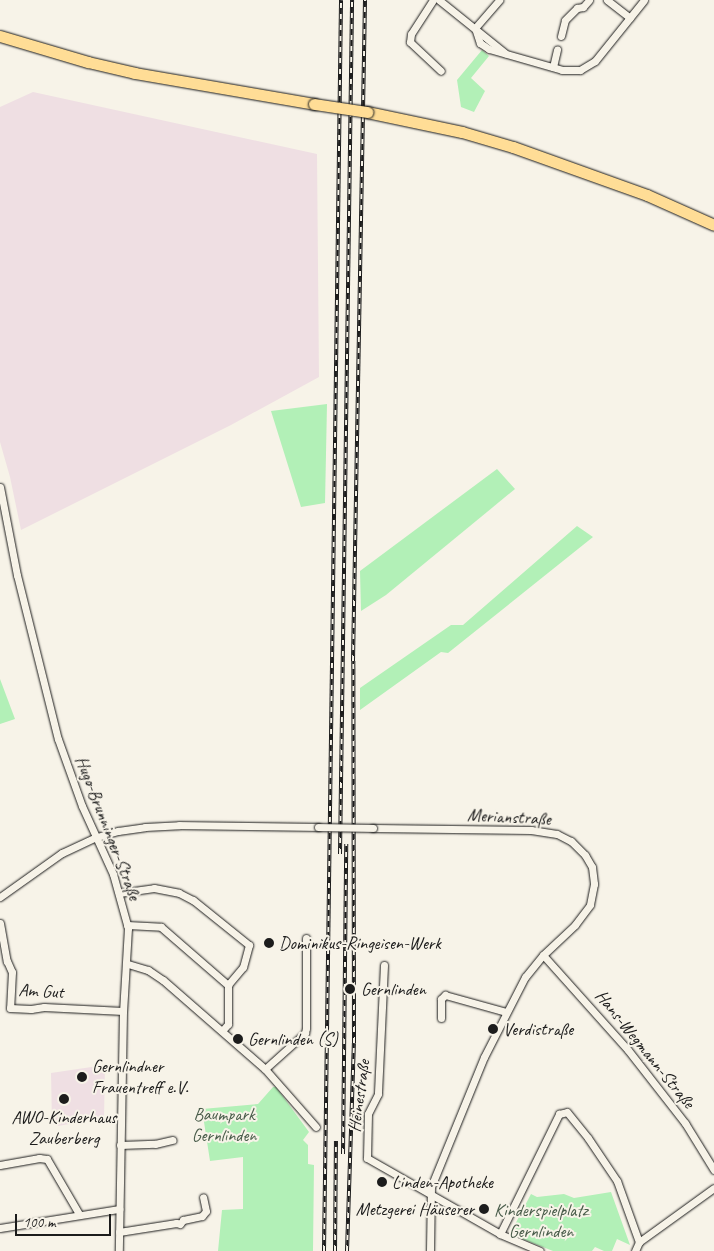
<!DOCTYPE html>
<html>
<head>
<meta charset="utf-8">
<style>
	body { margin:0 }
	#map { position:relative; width:714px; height:1251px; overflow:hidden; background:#f7f3e8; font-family:Caveat,sans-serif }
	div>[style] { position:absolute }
	.built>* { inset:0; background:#efdfe3 }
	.green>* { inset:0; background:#b2f0b7 }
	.roads { filter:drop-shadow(0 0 1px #1c1c1c) drop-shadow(0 0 1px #1c1c1c) }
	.minor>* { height:7px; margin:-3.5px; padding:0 3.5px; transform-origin:3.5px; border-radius:3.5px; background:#f7f3e8 }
	.trunk>* { height:11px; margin:-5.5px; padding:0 5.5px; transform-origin:5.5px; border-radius:5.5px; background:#ffdd96 }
	.rail>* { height:4px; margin-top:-2px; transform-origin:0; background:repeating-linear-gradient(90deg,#f7f3e8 0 5.5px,#1c1c1c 0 11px); box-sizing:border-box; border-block:1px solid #1c1c1c }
	.bridges { filter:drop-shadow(0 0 1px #1c1c1c) drop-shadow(0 0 1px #1c1c1c) }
	.minor-bridge>* { height:7px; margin:-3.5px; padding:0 3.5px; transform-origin:3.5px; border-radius:3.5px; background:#f7f3e8 }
	.trunk-bridge>* { height:11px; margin:-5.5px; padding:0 5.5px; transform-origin:5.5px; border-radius:5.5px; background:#ffdd96 }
	.dots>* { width:14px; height:14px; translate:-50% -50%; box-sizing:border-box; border:2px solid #f7f3e8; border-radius:50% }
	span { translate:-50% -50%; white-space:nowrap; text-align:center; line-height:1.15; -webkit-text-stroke:4px #f7f3e8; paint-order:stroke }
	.street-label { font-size:18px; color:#1c1c1c }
	.poi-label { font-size:18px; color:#1c1c1c }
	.left { translate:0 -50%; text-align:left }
	.right { translate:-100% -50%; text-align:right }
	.park-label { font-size:18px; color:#495c4a }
	.scale { position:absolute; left:15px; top:1214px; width:96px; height:22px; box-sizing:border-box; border:2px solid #1c1c1c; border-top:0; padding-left:6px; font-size:15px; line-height:18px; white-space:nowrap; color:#1c1c1c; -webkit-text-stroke:4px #f7f3e8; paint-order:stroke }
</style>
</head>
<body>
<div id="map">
	<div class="built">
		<div style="clip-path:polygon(33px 92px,317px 154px,319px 377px,231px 425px,21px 530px,10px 477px,0 442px,0 107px)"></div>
		<div style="clip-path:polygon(105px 1065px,104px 1118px,58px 1126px,52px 1124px,51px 1073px)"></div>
	</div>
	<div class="green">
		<div style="clip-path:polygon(482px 50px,489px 56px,471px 78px,485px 91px,474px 112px,461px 107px,457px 80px)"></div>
		<div style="clip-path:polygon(327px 404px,325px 503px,301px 507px,271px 411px)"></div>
		<div style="clip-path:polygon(497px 469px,515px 489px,386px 595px,361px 611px,360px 571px)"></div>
		<div style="clip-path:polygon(577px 526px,593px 537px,448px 653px,441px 652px,360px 710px,360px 688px,451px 625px,463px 625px)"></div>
		<div style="clip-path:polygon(0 679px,15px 719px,0 724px)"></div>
		<div style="clip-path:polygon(273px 1087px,276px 1087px,309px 1132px,303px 1140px,308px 1145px,308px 1164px,314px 1165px,313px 1251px,218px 1251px,222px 1210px,243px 1209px,243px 1157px,210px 1161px,202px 1109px,258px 1104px)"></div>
		<div style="clip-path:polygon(611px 1192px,630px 1245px,617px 1239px,612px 1251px,604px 1251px,595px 1247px,592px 1251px,553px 1251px,510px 1234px,531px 1194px,537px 1197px,564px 1194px,574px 1198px)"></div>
	</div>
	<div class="roads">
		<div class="minor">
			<div style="left:433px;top:0;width:40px;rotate:122.9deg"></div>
			<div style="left:411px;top:34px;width:8px;rotate:97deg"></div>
			<div style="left:410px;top:42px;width:42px;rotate:43.1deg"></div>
			<div style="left:439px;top:0;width:85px;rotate:38.8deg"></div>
			<div style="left:607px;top:0;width:29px;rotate:38deg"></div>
			<div style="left:475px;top:28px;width:16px;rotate:72deg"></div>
			<div style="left:480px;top:43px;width:11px;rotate:34deg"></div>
			<div style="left:489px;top:49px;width:76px;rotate:16deg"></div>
			<div style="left:562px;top:70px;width:18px"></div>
			<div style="left:580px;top:70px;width:17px;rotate:-31deg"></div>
			<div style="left:595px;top:61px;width:78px;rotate:-51.2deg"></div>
			<div style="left:475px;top:28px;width:37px;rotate:-49deg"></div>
			<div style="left:561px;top:36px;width:16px;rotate:-76deg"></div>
			<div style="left:565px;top:20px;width:17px;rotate:-45deg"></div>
			<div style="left:577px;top:8px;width:6px;rotate:-9deg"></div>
			<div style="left:583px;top:7px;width:9px;rotate:-49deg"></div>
			<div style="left:553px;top:67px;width:18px;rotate:-77deg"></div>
			<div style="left:0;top:487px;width:90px;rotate:79.1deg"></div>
			<div style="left:17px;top:575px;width:169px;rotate:76deg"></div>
			<div style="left:58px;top:739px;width:71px;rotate:70.3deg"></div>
			<div style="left:82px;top:806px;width:75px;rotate:65.5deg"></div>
			<div style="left:113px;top:874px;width:56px;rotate:74.5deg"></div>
			<div style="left:128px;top:928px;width:83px;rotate:93.4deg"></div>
			<div style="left:123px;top:1011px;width:240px;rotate:91deg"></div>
			<div style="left:373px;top:828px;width:158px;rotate:0.7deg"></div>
			<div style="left:531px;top:830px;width:26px;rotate:9deg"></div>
			<div style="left:557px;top:834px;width:16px;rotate:27deg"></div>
			<div style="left:571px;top:841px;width:20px;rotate:45deg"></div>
			<div style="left:585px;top:855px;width:14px;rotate:60deg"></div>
			<div style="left:592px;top:867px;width:17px;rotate:83deg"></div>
			<div style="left:594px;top:884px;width:21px;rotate:101deg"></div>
			<div style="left:590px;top:905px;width:25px;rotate:127deg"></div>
			<div style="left:575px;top:925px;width:44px;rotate:136.8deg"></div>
			<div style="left:543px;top:955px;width:28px;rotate:129deg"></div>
			<div style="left:525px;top:977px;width:90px;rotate:117.1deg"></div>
			<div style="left:484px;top:1057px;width:140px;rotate:112.2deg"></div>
			<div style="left:431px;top:1187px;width:64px;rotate:90.9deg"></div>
			<div style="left:119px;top:893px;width:35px;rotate:-8deg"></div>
			<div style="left:154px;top:888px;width:25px;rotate:11deg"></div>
			<div style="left:179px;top:893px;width:16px;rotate:27deg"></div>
			<div style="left:193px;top:900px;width:72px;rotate:38.8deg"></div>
			<div style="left:249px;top:945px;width:23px;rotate:105deg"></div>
			<div style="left:243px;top:967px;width:23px;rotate:130deg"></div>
			<div style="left:0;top:897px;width:76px;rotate:-35.4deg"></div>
			<div style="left:62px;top:853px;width:38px;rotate:-25deg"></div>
			<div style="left:97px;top:837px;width:22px;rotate:-16deg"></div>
			<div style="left:118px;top:831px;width:27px;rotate:-8deg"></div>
			<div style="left:145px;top:827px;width:34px;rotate:-3deg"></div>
			<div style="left:179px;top:825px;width:139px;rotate:0.8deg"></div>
			<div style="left:0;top:923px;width:39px;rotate:80deg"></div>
			<div style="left:7px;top:961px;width:12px;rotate:66deg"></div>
			<div style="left:12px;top:972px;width:36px;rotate:93deg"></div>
			<div style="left:10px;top:1008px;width:21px;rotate:3deg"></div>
			<div style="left:31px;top:1009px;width:13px;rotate:-9deg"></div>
			<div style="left:44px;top:1007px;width:79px;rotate:2.9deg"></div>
			<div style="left:127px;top:925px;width:34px;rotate:3deg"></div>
			<div style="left:161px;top:927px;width:89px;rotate:40.9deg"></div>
			<div style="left:228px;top:985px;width:39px;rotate:90deg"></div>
			<div style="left:228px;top:1024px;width:9px;rotate:131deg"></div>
			<div style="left:543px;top:955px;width:127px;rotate:48.2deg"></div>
			<div style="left:628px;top:1050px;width:93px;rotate:52deg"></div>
			<div style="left:685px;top:1123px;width:55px;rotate:58.3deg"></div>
			<div style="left:128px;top:964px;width:21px;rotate:17deg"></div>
			<div style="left:148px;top:970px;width:18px;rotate:34deg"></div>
			<div style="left:163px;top:980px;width:135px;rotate:41.1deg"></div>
			<div style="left:265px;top:1069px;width:77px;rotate:48.7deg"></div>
			<div style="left:384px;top:965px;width:129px;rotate:92.7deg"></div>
			<div style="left:378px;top:1094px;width:22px;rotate:117deg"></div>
			<div style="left:368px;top:1114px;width:44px;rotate:91.3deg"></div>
			<div style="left:367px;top:1158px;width:153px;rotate:29.7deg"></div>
			<div style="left:500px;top:1234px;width:43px;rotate:23deg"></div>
			<div style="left:441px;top:1018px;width:19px;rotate:-90deg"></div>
			<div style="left:441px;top:999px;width:6px;rotate:-45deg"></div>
			<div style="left:445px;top:995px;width:63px;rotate:15.6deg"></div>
			<div style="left:265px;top:1069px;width:54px;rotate:-42deg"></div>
			<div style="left:305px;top:1033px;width:5px;rotate:-79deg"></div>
			<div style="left:306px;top:1028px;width:90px;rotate:-90deg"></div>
			<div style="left:120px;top:1145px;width:35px;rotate:-2deg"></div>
			<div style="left:155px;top:1144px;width:18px;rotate:-13deg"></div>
			<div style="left:0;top:1165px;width:40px;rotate:-10deg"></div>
			<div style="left:39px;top:1158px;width:8px;rotate:7deg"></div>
			<div style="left:47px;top:1159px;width:64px;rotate:59.8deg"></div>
			<div style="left:0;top:1228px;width:121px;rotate:-9.1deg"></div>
			<div style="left:119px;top:1232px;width:58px;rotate:-9deg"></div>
			<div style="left:176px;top:1223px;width:4px;rotate:14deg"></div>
			<div style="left:180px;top:1224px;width:5px;rotate:-53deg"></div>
			<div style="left:183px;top:1220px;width:19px;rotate:-12deg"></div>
			<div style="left:202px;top:1216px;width:6px;rotate:-51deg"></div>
			<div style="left:206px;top:1211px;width:14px;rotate:-102deg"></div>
			<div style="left:500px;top:1234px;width:134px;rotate:-63.8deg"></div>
			<div style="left:559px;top:1114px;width:8px;rotate:-14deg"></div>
			<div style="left:567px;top:1112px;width:33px;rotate:51deg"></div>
			<div style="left:588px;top:1138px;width:52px;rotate:56deg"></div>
			<div style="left:617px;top:1181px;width:65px;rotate:70.2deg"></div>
			<div style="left:635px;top:1251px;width:10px;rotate:-66deg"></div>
			<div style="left:639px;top:1242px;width:92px;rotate:-35.8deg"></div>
		</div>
		<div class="trunk">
			<div style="left:0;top:36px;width:92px;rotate:16.5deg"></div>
			<div style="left:88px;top:62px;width:48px;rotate:13.2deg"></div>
			<div style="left:135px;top:73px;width:182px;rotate:9.8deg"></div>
			<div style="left:367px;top:112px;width:97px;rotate:11.9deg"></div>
			<div style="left:462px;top:132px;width:53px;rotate:16.4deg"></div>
			<div style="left:513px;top:147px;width:142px;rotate:19.7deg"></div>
			<div style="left:647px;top:195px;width:73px;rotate:24.1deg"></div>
		</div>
	</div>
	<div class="rail">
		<div style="left:340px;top:854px;width:854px;rotate:-89.19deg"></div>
		<div style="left:343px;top:1154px;width:310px;rotate:-89.4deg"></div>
		<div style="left:324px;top:1251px;width:1251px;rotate:-89.22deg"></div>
		<div style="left:335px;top:1251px;width:110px;rotate:-89.5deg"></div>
		<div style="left:347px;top:1251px;width:208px;rotate:-88.1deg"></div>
		<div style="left:354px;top:1043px;width:382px;rotate:-90.1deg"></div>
		<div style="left:353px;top:661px;width:661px;rotate:-88.96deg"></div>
	</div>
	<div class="bridges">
		<div class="minor-bridge">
			<div style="left:318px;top:827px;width:55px;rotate:1deg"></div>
		</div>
		<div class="trunk-bridge">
			<div style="left:314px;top:104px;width:54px;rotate:8.6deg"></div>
		</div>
	</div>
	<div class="dots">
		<div style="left:269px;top:943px;background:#1c1c1c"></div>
		<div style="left:350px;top:989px;background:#1c1c1c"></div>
		<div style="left:493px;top:1029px;background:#1c1c1c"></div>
		<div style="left:238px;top:1039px;background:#1c1c1c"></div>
		<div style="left:82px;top:1077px;background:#1c1c1c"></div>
		<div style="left:64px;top:1099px;background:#1c1c1c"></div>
		<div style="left:382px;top:1182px;background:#1c1c1c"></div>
		<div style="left:484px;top:1209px;background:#1c1c1c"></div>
	</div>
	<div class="street-label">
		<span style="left:509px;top:817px;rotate:3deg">Merianstraße</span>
		<span style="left:108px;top:828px;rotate:69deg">Hugo-Brunninger-Straße</span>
		<span style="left:41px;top:991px;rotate:3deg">Am Gut</span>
		<span style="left:645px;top:1049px;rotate:51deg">Hans-Wegmann-Straße</span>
		<span style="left:359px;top:1096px;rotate:-82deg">Heinestraße</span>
	</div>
	<div class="poi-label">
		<span class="left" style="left:279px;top:943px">Dominikus-Ringeisen-Werk</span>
		<span class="left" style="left:361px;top:989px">Gernlinden</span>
		<span class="left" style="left:503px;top:1029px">Verdistraße</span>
		<span class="left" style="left:248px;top:1039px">Gernlinden (S)</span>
		<span class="left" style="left:92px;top:1077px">Gernlindner<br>Frauentreff e.V.</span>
		<span style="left:64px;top:1128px">AWO-Kinderhaus<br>Zauberberg</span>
		<span class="left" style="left:392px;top:1182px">Linden-Apotheke</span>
		<span class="right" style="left:474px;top:1209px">Metzgerei Häuserer</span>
	</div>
	<div class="park-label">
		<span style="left:224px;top:1125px">Baumpark<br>Gernlinden</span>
		<span style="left:541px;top:1221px">Kinderspielplatz<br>Gernlinden</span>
	</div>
	<div class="scale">100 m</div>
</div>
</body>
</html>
